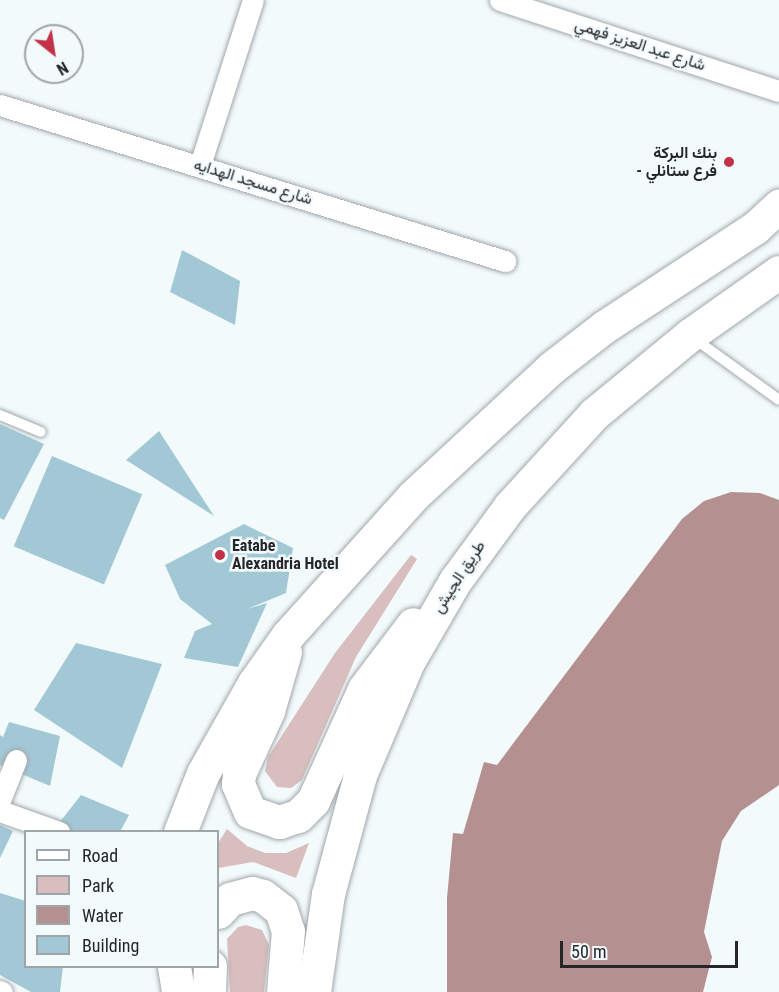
<!DOCTYPE html>
<html>
<head>
<meta charset="utf-8">
<style>
	body { margin:0 }
	#map { position:relative; width:779px; height:992px; overflow:hidden; background:#f3fafc; font-family:"Roboto Condensed",Vazirmatn,sans-serif }
	div>[style] { position:absolute }
	.green>* { inset:0; background:#d8bebe }
	.water>* { inset:0; background:#b59091 }
	.building>* { inset:0; background:#a2c8d6; transform-origin:0 0 }
	.roads { filter:drop-shadow(0 0 2px #a1a7aa) drop-shadow(0 0 2px #a1a7aa) }
	.lane>* { height:10px; margin:-5px; padding:0 5px; transform-origin:5px; border-radius:5px; background:#fff }
	.street>* { height:21px; margin:-10.5px; padding:0 10.5px; transform-origin:10.5px; border-radius:10.5px; background:#fff }
	.highway>* { height:33px; margin:-16.5px; padding:0 16.5px; transform-origin:16.5px; border-radius:16.5px; background:#fff }
	.dots>* { width:16px; height:16px; translate:-50% -50%; box-sizing:border-box; border:3px solid #f3fafc; border-radius:50% }
	span { translate:-50% -50%; white-space:nowrap; text-align:center; line-height:1.15; -webkit-text-stroke:5px #f3fafc; paint-order:stroke }
	.street-label { font-size:16px; color:#242627 }
	.poi-label { font-size:16px; color:#242627; font-weight:700 }
	.right { translate:-100% -50%; text-align:right }
	.left { translate:0 -50%; text-align:left }
	.legend { position:absolute; left:24px; top:830px; width:195px; height:138px; box-sizing:border-box; background:#f3fafc; border:2px solid #a0a5a7; margin:0; padding:8px 10px; list-style:none; font-size:18px; color:#242627 }
	.legend li { display:flex; align-items:center; gap:12px; height:30px }
	.legend b { width:30px; border:2px solid #a0a5a7 }
	.north { position:absolute; left:24px; top:24px; width:60px; height:60px; box-sizing:border-box; background:#f3fafc; border:2px solid #a0a5a7; border-radius:50%; rotate:150deg; font-size:16px; font-weight:700; line-height:24px; text-align:center; color:#242627 }
	.north::after { content:''; display:block; margin:auto; width:21px; height:27px; background:#c23147; clip-path:polygon(50% 0,100% 100%,50% 72%,0 100%) }
	.scale { position:absolute; left:560px; top:941px; width:178px; height:27px; box-sizing:border-box; border:3px solid #242627; border-top:0; padding-left:8px; font-size:18px; line-height:21px; white-space:nowrap; color:#242627; -webkit-text-stroke:4px #f3fafc; paint-order:stroke }
</style>
</head>
<body>
<div id="map">
	<div class="green">
		<div style="clip-path:polygon(411px 555px,417px 559px,356px 657px,302px 780px,291px 788px,277px 787px,265px 771px,268px 757px,335px 653px)"></div>
		<div style="clip-path:polygon(227px 829px,247px 846px,265px 853px,286px 853px,309px 843px,296px 878px,253px 862px,218px 868px,218px 843px)"></div>
		<div style="clip-path:polygon(246px 925px,262px 930px,269px 945px,264px 992px,230px 992px,227px 939px,238px 927px)"></div>
	</div>
	<div class="water">
		<div style="clip-path:polygon(731px 492px,760px 493px,779px 500px,779px 785px,741px 811px,722px 841px,704px 932px,712px 957px,703px 992px,447px 992px,447px 898px,453px 833px,463px 834px,484px 762px,497px 765px,682px 519px,704px 501px)"></div>
	</div>
	<div class="building">
		<div style="clip-path:polygon(182px 250px,240px 281px,235px 325px,170px 292px)"></div>
		<div style="clip-path:polygon(0 424px,44px 444px,4px 520px,0 518px)"></div>
		<div style="clip-path:polygon(159px 431px,214px 516px,126px 460px)"></div>
		<div style="left:52px;top:456px;width:98px;height:98px;rotate:23deg"></div>
		<div style="clip-path:polygon(244px 524px,293px 548px,286px 593px,247px 609px,267px 603px,238px 667px,184px 658px,195px 631px,212px 624px,180px 599px,165px 565px)"></div>
		<div style="clip-path:polygon(76px 643px,162px 664px,122px 768px,34px 710px)"></div>
		<div style="clip-path:polygon(9px 722px,60px 736px,50px 786px,0 765px,0 735px,3px 737px)"></div>
		<div style="clip-path:polygon(81px 795px,129px 815px,120px 832px,52px 832px)"></div>
		<div style="clip-path:polygon(0 825px,13px 831px,0 858px)"></div>
		<div style="clip-path:polygon(0 893px,26px 901px,26px 966px,63px 966px,60px 992px,31px 992px,0 975px)"></div>
	</div>
	<div class="roads">
		<div class="lane">
			<div style="left:692px;top:337px;width:107px;rotate:35.9deg"></div>
			<div style="left:0;top:415px;width:44px;rotate:22.5deg"></div>
		</div>
		<div class="street">
			<div style="left:500px;top:0;width:293px;rotate:18.1deg"></div>
			<div style="left:0;top:105px;width:529px;rotate:17.17deg"></div>
			<div style="left:200px;top:165px;width:173px;rotate:-72.2deg"></div>
			<div style="left:0;top:800px;width:43px;rotate:-68.2deg"></div>
			<div style="left:0;top:811px;width:63px;rotate:19.6deg"></div>
			<div style="left:0;top:991px;width:2px;rotate:27deg"></div>
		</div>
		<div class="highway">
			<div style="left:285px;top:652px;width:61px;rotate:106.1deg"></div>
			<div style="left:268px;top:711px;width:69px;rotate:114.7deg"></div>
			<div style="left:239px;top:774px;width:10px;rotate:96deg"></div>
			<div style="left:238px;top:784px;width:30px;rotate:67deg"></div>
			<div style="left:250px;top:812px;width:31px;rotate:19deg"></div>
			<div style="left:279px;top:822px;width:20px;rotate:-18deg"></div>
			<div style="left:298px;top:816px;width:21px;rotate:-45deg"></div>
			<div style="left:313px;top:801px;width:123px;rotate:-65.5deg"></div>
			<div style="left:364px;top:689px;width:81px;rotate:-53deg"></div>
			<div style="left:180px;top:832px;width:63px;rotate:-68.7deg"></div>
			<div style="left:203px;top:773px;width:103px;rotate:-60.5deg"></div>
			<div style="left:254px;top:683px;width:59px;rotate:-54.7deg"></div>
			<div style="left:288px;top:635px;width:187px;rotate:-48deg"></div>
			<div style="left:413px;top:496px;width:188px;rotate:-42.8deg"></div>
			<div style="left:551px;top:368px;width:67px;rotate:-37.7deg"></div>
			<div style="left:604px;top:327px;width:181px;rotate:-33.3deg"></div>
			<div style="left:755px;top:228px;width:33px;rotate:-43deg"></div>
			<div style="left:218px;top:912px;width:18px;rotate:-47deg"></div>
			<div style="left:230px;top:899px;width:23px;rotate:-15deg"></div>
			<div style="left:252px;top:893px;width:11px;rotate:15deg"></div>
			<div style="left:263px;top:896px;width:23px;rotate:38deg"></div>
			<div style="left:281px;top:910px;width:22px;rotate:72deg"></div>
			<div style="left:288px;top:931px;width:61px;rotate:94.7deg"></div>
			<div style="left:174px;top:966px;width:26px;rotate:81deg"></div>
			<div style="left:209px;top:992px;width:26px;rotate:-88deg"></div>
			<div style="left:314px;top:992px;width:99px;rotate:-81.9deg"></div>
			<div style="left:328px;top:894px;width:123px;rotate:-74.9deg"></div>
			<div style="left:360px;top:775px;width:123px;rotate:-67deg"></div>
			<div style="left:408px;top:662px;width:94px;rotate:-59.9deg"></div>
			<div style="left:455px;top:581px;width:93px;rotate:-53.7deg"></div>
			<div style="left:510px;top:506px;width:125px;rotate:-47.6deg"></div>
			<div style="left:594px;top:414px;width:124px;rotate:-39.5deg"></div>
			<div style="left:690px;top:335px;width:109px;rotate:-35.3deg"></div>
		</div>
	</div>
	<div class="dots">
		<div style="left:729px;top:162px;background:#c23147"></div>
		<div style="left:220px;top:555px;background:#c23147"></div>
	</div>
	<div class="street-label">
		<span style="left:640px;top:45px;rotate:18deg">شارع عبد العزيز فهمي</span>
		<span style="left:253px;top:182px;rotate:17deg">شارع مسجد الهدايه</span>
		<span style="left:459px;top:577px;rotate:-57deg">طريق الجيش</span>
	</div>
	<div class="poi-label">
		<span class="right" style="left:717px;top:162px">بنك البركة<br>- فرع ستانلي</span>
		<span class="left" style="left:232px;top:555px">Eatabe<br>Alexandria Hotel</span>
	</div>
	<ul class="legend">
	<li><b style="height:8px;background:#fff"></b>Road</li>
	<li><b style="height:16px;background:#d8bebe"></b>Park</li>
	<li><b style="height:16px;background:#b59091"></b>Water</li>
	<li><b style="height:16px;background:#a2c8d6"></b>Building</li>
	</ul>
	<div class="north">N</div>
	<div class="scale">50 m</div>
</div>
</body>
</html>
